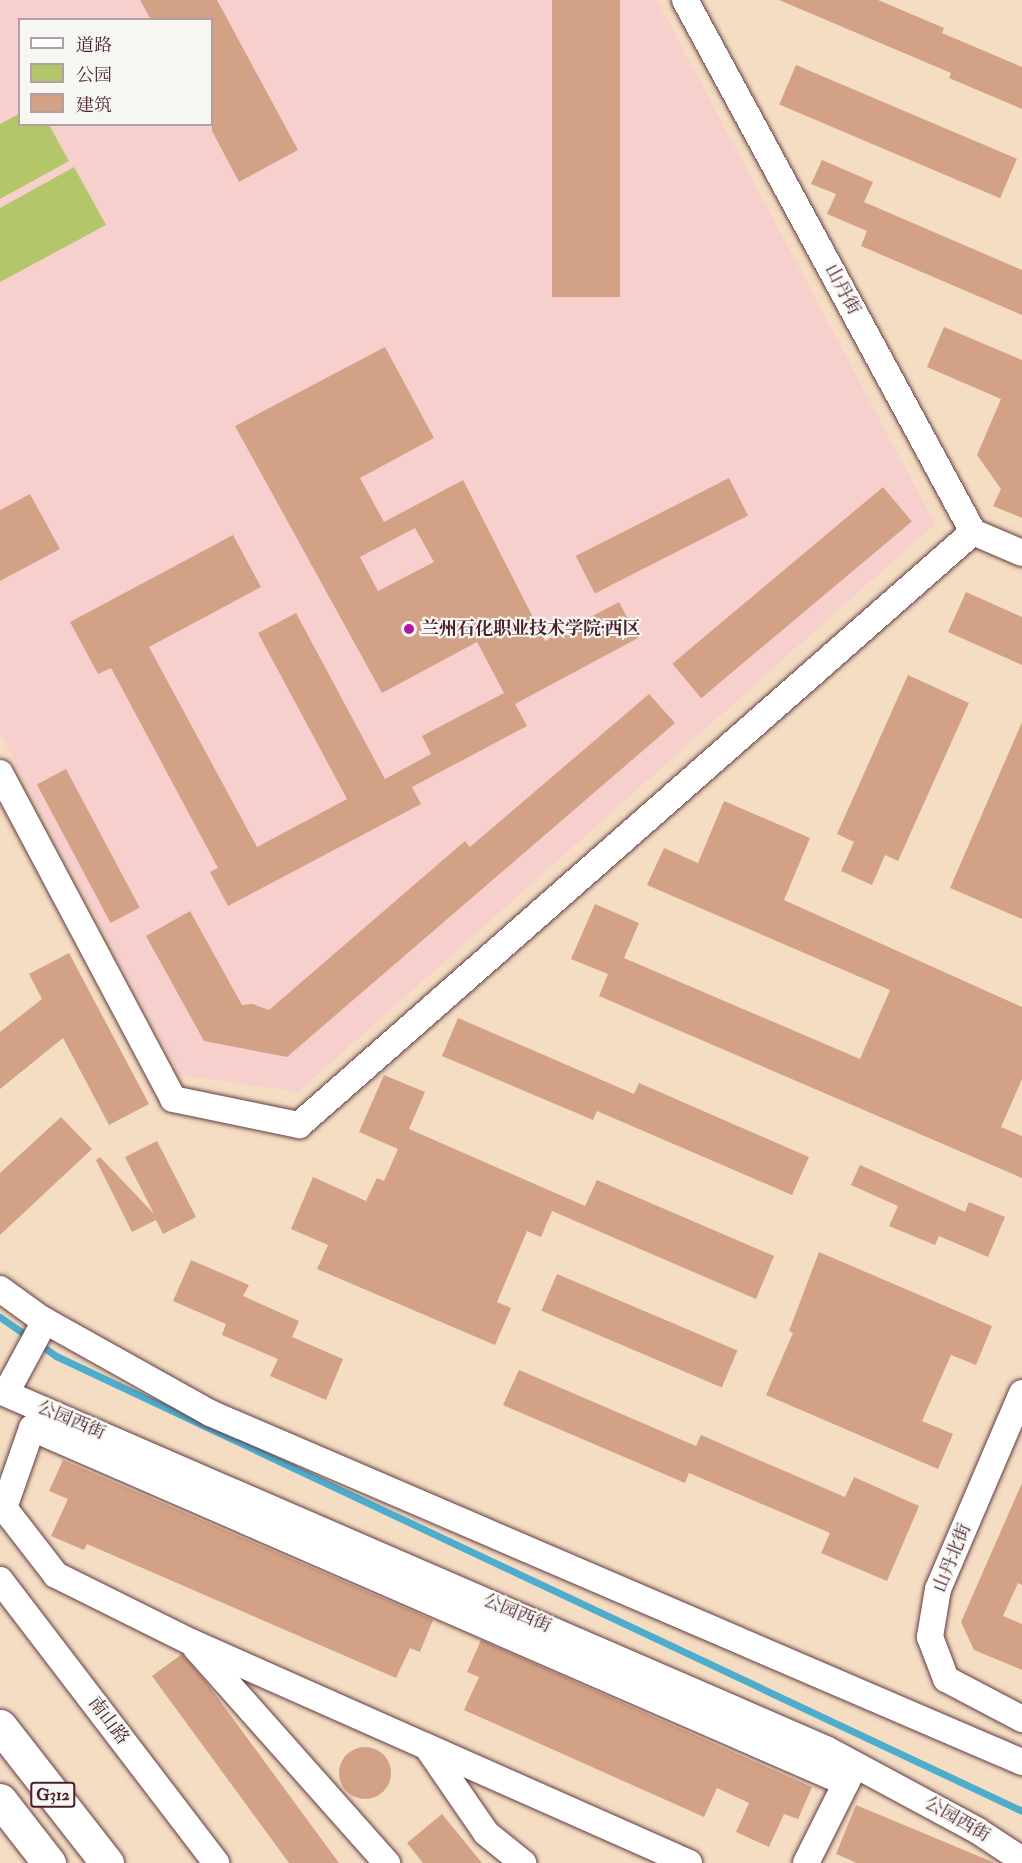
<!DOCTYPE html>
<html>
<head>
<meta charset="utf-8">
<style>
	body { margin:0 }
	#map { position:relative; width:1022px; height:1863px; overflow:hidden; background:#f4ddc3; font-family:"IM FELL Double Pica","Noto Serif SC",serif }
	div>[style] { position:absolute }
	.built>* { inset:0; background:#f7d0ce }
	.green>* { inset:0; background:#b3c66a }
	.stream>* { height:7px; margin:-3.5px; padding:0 3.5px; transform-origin:3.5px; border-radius:3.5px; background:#4eadcd }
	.building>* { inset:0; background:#d3a286; transform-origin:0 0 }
	.round { border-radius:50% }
	.roads { filter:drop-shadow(0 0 2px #643c42) drop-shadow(0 0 2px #643c42) }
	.minor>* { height:26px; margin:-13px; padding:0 13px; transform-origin:13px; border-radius:13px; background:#fff }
	.highway>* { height:33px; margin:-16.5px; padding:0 16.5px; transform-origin:16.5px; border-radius:16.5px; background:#fff }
	.dots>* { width:16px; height:16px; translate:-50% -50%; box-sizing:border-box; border:3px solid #f6f6f2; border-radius:50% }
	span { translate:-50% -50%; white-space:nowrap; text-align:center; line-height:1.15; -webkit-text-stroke:4.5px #f6f6f2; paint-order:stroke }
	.shield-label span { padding:2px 4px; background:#f6f6f2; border:2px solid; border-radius:4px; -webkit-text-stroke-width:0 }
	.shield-label { font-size:16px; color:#4a1f2b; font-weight:700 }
	.street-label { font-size:18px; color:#4a1f2b }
	.poi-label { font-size:18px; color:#4a1f2b; font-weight:700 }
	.left { translate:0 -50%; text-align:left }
	.legend { position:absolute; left:18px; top:18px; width:195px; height:108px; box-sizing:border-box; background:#f6f6f2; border:2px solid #b1a0a2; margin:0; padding:8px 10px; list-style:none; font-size:18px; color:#4a1f2b }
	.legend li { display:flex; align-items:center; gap:12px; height:30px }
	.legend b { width:30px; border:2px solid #b1a0a2 }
</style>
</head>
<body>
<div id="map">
	<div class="built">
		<div style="clip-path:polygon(evenodd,0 0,657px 0,935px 524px,298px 1092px,180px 1075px,0 734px,0 0,20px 20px,212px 20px,212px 124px,20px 124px,20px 20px)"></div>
	</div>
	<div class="green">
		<div style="clip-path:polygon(19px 114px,20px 124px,49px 125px,69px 161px,0 199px,0 124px)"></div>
		<div style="clip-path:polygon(74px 167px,106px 225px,0 282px,0 208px)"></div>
	</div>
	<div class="stream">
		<div style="left:0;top:1317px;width:37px;rotate:35deg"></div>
		<div style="left:39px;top:1344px;width:21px;rotate:35deg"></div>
		<div style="left:56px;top:1356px;width:1068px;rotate:25.22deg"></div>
	</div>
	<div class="building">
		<div style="clip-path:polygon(140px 0,217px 0,298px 150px,239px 182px,212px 131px,212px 20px,151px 20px)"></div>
		<div style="left:552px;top:0;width:68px;height:297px"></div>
		<div style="clip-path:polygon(779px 0,878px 0,944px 28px,942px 33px,1022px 67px,1022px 109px,949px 78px,951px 73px)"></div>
		<div style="left:796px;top:65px;width:240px;height:43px;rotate:23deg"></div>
		<div style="clip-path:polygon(822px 160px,873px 182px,864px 202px,1022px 270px,1022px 315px,861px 246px,867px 231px,827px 214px,836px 194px,811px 184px)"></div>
		<div style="clip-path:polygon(944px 327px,1022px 360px,1022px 518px,993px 506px,1001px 489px,977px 455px,1001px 399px,927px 367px)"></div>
		<div style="clip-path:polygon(evenodd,385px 347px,434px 438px,360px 478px,384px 522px,463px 480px,545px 641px,619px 602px,638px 638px,515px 704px,527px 726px,412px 787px,421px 804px,228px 906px,210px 872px,218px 868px,111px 668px,98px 674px,70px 622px,233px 535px,261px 587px,149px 647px,257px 847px,347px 799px,258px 633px,296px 613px,385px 779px,431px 754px,422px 736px,504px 693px,477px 642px,382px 693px,235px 426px,385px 347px,415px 528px,434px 562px,378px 591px,360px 557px,415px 528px)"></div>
		<div style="left:729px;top:478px;width:42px;height:172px;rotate:63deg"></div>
		<div style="left:883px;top:487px;width:45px;height:275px;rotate:50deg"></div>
		<div style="clip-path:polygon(30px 494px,60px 549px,0 581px,0 510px)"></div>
		<div style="clip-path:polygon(966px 592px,1022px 617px,1022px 665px,948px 632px)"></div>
		<div style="clip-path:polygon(908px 675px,969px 703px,898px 861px,885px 855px,872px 885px,841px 871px,854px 842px,837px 834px)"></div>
		<div style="clip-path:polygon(649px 694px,675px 723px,287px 1057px,204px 1041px,146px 936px,190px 911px,242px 1005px,253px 1004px,269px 1010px,465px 841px,470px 847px)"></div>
		<div style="clip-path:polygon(1022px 722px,1022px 919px,950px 888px)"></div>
		<div style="left:66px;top:769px;width:157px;height:33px;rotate:62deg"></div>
		<div style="clip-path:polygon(724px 801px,810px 838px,784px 900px,1022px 1007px,1022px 1079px,1001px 1127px,1022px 1136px,1022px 1178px,599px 996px,608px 974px,571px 959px,595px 904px,639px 923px,624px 958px,860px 1059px,890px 990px,647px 885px,664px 848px,698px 863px)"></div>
		<div style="clip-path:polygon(69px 953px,149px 1104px,109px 1125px,63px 1038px,0 1089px,0 1032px,42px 999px,29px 974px)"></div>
		<div style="clip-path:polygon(458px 1018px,634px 1094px,639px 1083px,809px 1157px,792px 1195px,597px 1111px,593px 1120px,442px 1056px)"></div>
		<div style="clip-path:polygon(384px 1075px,425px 1092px,409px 1129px,585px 1206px,597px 1180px,774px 1256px,756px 1299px,552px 1211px,541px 1237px,527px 1231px,497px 1302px,511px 1308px,495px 1345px,317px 1269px,328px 1245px,291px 1229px,313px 1177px,366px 1201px,377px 1178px,384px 1181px,398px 1149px,359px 1132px)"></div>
		<div style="clip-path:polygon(61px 1117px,92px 1149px,0 1235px,0 1173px)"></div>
		<div style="clip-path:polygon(157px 1141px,196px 1217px,163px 1234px,156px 1220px,132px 1232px,96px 1160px,100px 1157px,154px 1214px,125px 1157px)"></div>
		<div style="clip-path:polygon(860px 1165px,965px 1212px,969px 1202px,1005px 1217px,988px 1257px,939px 1236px,935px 1245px,889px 1226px,898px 1206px,851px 1185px)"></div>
		<div style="clip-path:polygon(819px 1252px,992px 1326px,976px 1365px,951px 1355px,922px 1421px,953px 1434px,938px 1469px,766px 1395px,793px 1333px,789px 1331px)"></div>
		<div style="clip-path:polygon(191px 1260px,249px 1285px,243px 1296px,299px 1321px,292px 1337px,343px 1359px,326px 1400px,270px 1376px,278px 1359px,222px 1335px,226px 1324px,173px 1301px)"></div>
		<div style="left:557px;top:1274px;width:196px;height:40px;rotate:23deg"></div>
		<div style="clip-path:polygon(519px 1370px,696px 1446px,701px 1435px,845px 1497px,854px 1477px,919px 1506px,887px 1581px,821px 1553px,830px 1533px,689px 1473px,685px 1483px,503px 1405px)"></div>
		<div style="clip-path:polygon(63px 1460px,433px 1620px,420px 1652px,410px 1648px,396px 1678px,87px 1544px,84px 1550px,51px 1536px,68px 1499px,49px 1491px)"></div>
		<div style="clip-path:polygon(1022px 1483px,1022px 1585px,1018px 1583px,1003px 1616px,1022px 1624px,1022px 1670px,974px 1650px,961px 1622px)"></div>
		<div style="clip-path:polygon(481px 1640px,812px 1787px,798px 1819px,784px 1814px,769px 1847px,736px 1832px,749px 1803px,717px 1788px,704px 1817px,464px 1710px,479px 1677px,467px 1672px)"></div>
		<div style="clip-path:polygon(182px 1654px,206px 1682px,339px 1863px,289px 1863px,152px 1676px)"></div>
		<div class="round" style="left:339px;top:1747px;width:52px;height:52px"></div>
		<div style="clip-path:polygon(856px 1805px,995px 1863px,857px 1863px,836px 1854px)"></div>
		<div style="clip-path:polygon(442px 1814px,482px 1863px,423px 1863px,407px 1843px)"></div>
	</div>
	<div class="roads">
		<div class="minor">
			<div style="left:685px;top:0;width:605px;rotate:61.57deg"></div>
			<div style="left:973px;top:532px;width:53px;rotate:23.2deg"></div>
			<div style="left:0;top:773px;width:369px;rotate:62deg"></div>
			<div style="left:173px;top:1099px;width:129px;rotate:11.7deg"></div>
			<div style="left:299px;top:1125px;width:898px;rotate:-41.34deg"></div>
			<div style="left:0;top:1289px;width:49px;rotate:35.9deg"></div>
			<div style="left:40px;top:1318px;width:195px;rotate:29.2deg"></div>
			<div style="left:210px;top:1413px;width:884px;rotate:23.26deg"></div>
			<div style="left:0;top:1391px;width:900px;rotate:23.43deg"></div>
			<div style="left:826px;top:1749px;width:173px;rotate:28.3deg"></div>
			<div style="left:978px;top:1831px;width:53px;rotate:33.4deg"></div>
			<div style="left:6px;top:1393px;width:82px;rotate:-61.6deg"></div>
			<div style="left:1022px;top:1393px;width:213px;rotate:113.2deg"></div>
			<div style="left:938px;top:1589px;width:49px;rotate:99.5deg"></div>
			<div style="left:930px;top:1637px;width:45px;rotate:69.1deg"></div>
			<div style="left:946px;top:1679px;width:86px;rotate:27.8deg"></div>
			<div style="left:0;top:1580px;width:356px;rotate:52.6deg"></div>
			<div style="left:196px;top:1648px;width:288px;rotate:48.4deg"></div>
			<div style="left:427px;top:1747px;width:104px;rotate:55.5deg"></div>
			<div style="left:486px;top:1833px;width:48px;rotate:39deg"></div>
			<div style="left:689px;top:1863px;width:545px;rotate:-156.07deg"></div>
			<div style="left:191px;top:1642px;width:151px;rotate:-153.6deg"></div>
			<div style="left:56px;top:1575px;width:85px;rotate:-127.8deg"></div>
			<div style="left:4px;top:1508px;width:85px;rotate:-70.7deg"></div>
			<div style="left:32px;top:1428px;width:888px;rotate:23.56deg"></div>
			<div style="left:806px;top:1863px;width:105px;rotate:-63.4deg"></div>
		</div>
		<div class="highway">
			<div style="left:0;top:1726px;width:174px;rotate:52deg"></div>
			<div style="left:0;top:1800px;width:80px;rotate:52.1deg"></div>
		</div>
	</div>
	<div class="dots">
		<div style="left:409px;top:629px;background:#b5179e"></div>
	</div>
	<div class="shield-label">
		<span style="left:53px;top:1795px">G312</span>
	</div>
	<div class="street-label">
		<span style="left:842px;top:290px;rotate:62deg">山丹街</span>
		<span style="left:71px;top:1421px;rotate:23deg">公园西街</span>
		<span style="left:953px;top:1558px;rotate:-68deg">山丹北街</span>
		<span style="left:517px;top:1614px;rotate:23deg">公园西街</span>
		<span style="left:108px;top:1721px;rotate:53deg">南山路</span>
		<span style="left:957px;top:1820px;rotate:30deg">公园西街</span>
	</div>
	<div class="poi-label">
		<span class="left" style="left:421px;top:629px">兰州石化职业技术学院·西区</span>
	</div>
	<ul class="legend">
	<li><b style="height:8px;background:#fff"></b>道路</li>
	<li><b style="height:16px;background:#b3c66a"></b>公园</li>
	<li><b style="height:16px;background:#d3a286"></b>建筑</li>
	</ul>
</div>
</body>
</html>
